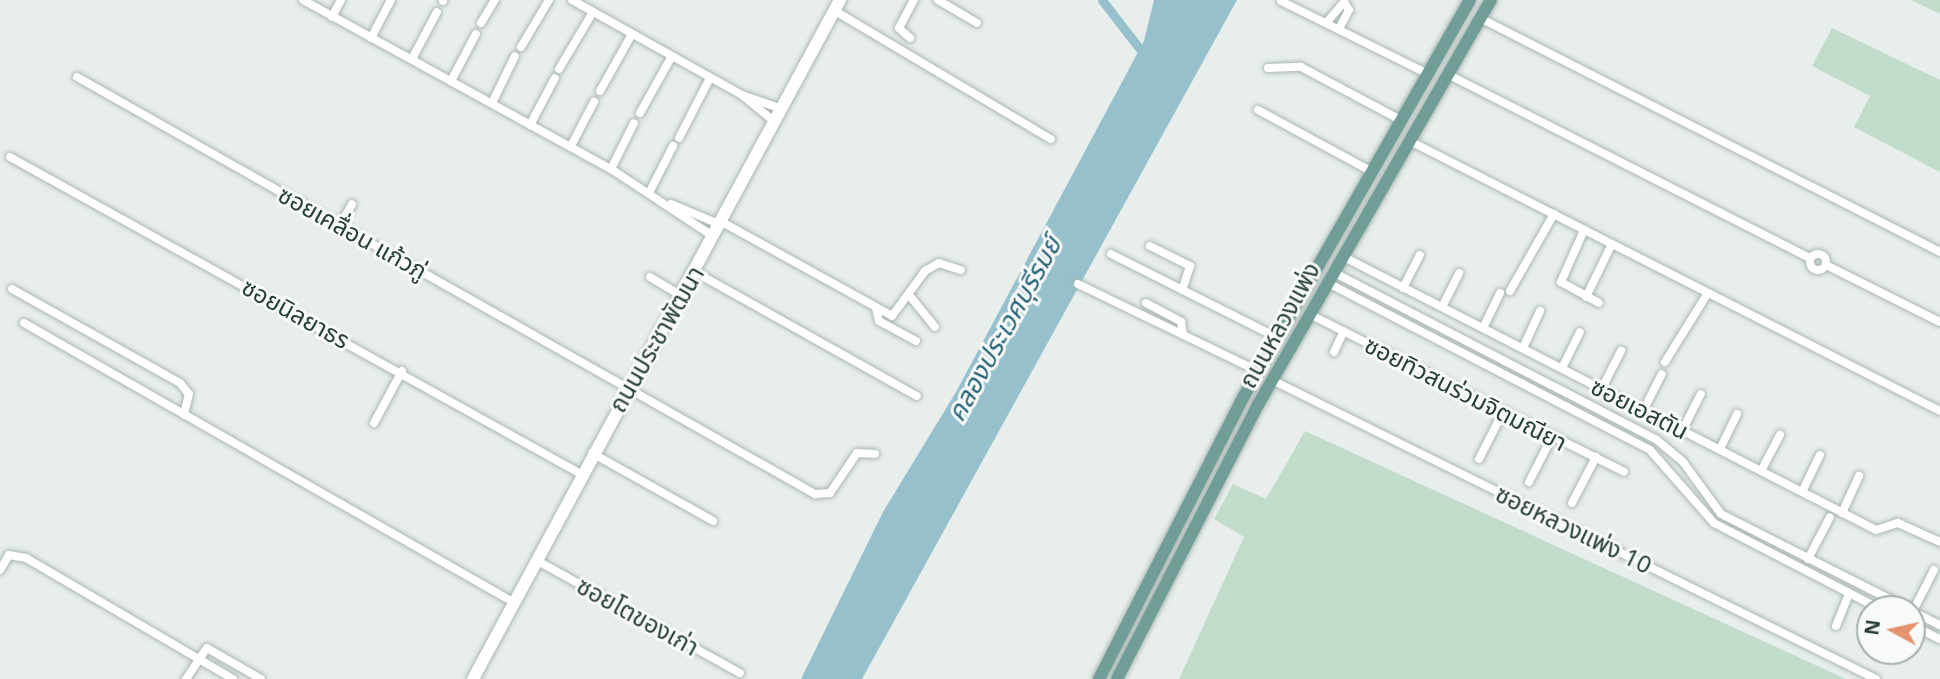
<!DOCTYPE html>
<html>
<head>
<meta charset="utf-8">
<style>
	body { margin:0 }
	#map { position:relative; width:1940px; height:679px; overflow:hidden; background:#e7eeeb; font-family:"Noto Sans","Noto Sans Thai",sans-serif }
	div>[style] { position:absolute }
	.green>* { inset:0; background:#c2dccb }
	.water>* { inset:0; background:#95c0cc }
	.canal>* { height:9px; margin:-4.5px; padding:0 4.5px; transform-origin:4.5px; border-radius:4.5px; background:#95c0cc }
	.roads { filter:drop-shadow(0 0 2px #aab6b2) drop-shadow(0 0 2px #aab6b2) }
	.street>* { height:8px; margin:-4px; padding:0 4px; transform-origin:4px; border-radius:4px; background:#fff }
	.street>.ring { margin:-4px; padding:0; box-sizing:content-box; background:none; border:8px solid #fff; border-radius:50% }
	.secondary>* { height:12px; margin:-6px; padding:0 6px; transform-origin:6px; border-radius:6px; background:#fff }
	.primary>* { height:12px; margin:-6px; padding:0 6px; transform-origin:6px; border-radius:6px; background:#709e96 }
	span { translate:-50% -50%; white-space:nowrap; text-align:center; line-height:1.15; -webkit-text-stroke:6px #f7faf9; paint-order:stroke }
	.street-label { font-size:24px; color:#273e3a }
	.water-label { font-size:26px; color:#276275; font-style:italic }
	.north { position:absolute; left:1856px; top:595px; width:70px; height:70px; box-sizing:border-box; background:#f7faf9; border:2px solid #a4afad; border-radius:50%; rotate:278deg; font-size:19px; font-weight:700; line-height:28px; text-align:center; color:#273e3a }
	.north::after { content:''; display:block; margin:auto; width:24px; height:32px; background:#e4936e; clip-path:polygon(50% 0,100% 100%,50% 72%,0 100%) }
</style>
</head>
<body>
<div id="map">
	<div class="green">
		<div style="clip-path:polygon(1911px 0,1940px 0,1940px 14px)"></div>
		<div style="clip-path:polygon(1832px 28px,1940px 80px,1940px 172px,1854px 127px,1870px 96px,1812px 66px)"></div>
		<div style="clip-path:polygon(1305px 431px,1846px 679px,1179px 679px,1244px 537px,1214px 519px,1233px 484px,1266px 499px)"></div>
	</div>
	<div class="water">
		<div style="clip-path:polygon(1154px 0,1237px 0,862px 679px,801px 679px,883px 512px,956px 392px,1144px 41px)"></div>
	</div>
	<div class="canal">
		<div style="left:1102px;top:0;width:72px;rotate:52.3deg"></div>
	</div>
	<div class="roads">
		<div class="street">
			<div style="left:303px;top:0;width:351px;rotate:28.8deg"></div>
			<div style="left:611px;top:169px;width:123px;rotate:33.4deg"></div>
			<div style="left:572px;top:0;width:195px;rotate:29.2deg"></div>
			<div style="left:742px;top:95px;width:42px;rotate:19.3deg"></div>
			<div style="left:938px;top:0;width:45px;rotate:30.5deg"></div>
			<div style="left:443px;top:1px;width:1px;rotate:-90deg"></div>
			<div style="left:1281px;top:1px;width:162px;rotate:26.4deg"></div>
			<div style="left:835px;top:11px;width:251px;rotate:30.7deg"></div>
			<div style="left:332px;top:17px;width:19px;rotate:-62deg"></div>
			<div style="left:1480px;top:18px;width:516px;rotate:26.96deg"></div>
			<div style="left:481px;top:23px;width:27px;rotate:-59deg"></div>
			<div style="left:1326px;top:23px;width:28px;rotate:-49deg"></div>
			<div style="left:1344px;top:2px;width:9px;rotate:58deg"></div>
			<div style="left:1349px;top:10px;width:21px;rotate:118deg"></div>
			<div style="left:371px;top:38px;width:43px;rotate:-62.2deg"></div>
			<div style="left:910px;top:38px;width:15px;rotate:-138deg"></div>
			<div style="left:899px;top:28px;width:32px;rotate:-62deg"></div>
			<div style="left:521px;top:47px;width:55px;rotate:-59.2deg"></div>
			<div style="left:412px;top:59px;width:53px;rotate:-62deg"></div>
			<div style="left:1268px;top:68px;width:33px;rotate:-2deg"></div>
			<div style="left:1301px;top:67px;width:111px;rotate:28deg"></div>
			<div style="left:559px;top:69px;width:66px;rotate:-59.2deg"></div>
			<div style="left:1447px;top:74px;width:407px;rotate:26.9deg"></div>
			<div style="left:77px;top:77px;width:848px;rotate:29.47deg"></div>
			<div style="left:815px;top:494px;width:15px;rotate:-4deg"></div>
			<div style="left:830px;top:493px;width:48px;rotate:-56deg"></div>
			<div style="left:857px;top:453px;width:18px;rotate:3deg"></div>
			<div style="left:451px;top:81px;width:53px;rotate:-62deg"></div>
			<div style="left:600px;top:91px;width:65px;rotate:-60.7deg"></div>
			<div style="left:742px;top:95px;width:43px;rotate:39.3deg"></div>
			<div style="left:492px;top:103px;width:52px;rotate:-63.9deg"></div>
			<div style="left:1258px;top:110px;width:126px;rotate:28.4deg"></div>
			<div style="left:640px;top:113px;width:65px;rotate:-60.7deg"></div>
			<div style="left:530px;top:125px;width:53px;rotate:-62deg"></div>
			<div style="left:679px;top:138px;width:68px;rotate:-62.7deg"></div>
			<div style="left:1408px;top:140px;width:597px;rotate:26.99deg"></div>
			<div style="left:571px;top:146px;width:50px;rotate:-62.4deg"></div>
			<div style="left:10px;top:157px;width:653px;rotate:29.04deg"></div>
			<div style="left:611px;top:169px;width:51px;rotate:-63.4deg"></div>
			<div style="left:650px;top:191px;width:51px;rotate:-62.9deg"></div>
			<div style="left:671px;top:204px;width:54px;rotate:22.8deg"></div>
			<div style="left:722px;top:222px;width:194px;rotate:28.9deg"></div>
			<div style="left:892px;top:316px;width:56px;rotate:-53.7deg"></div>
			<div style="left:925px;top:271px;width:16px;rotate:-30deg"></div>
			<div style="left:939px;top:263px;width:23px;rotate:18deg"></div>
			<div style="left:340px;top:225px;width:24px;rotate:-60deg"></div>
			<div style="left:1584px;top:230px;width:57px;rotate:113.9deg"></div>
			<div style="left:1561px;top:282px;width:43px;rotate:28.9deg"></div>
			<div style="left:1150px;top:246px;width:45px;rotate:26.6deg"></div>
			<div style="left:1190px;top:266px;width:25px;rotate:108deg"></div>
			<div class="ring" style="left:1810px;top:254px;width:8px;height:8px"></div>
			<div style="left:1111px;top:254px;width:185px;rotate:26.7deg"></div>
			<div style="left:1342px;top:256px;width:600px;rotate:27.16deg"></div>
			<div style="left:1876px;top:530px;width:23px;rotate:-18deg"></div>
			<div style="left:1898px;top:523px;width:46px;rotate:24.3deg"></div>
			<div style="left:1826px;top:265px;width:127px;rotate:26.6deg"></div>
			<div style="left:695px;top:272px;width:254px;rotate:29.2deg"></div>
			<div style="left:1333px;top:272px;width:365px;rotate:27.4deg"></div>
			<div style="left:1657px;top:440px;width:34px;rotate:40deg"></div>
			<div style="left:1683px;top:462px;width:64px;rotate:53.8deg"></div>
			<div style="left:1721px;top:514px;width:211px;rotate:26.8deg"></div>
			<div style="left:650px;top:277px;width:35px;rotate:31deg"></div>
			<div style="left:1328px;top:283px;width:363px;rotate:27.4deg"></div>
			<div style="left:1650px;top:450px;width:97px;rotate:48.8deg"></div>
			<div style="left:1714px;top:523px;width:187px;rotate:27.4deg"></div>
			<div style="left:1078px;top:284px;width:200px;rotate:25.8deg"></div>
			<div style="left:1403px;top:288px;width:37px;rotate:-63deg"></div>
			<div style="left:12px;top:289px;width:193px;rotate:29.2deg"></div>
			<div style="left:180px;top:383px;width:14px;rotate:51deg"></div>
			<div style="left:189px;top:394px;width:21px;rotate:104deg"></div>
			<div style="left:1510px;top:291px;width:89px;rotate:-60.3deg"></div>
			<div style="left:909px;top:295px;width:41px;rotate:50.9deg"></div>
			<div style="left:1586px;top:297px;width:59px;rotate:-63.9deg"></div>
			<div style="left:1146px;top:303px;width:40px;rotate:28deg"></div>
			<div style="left:1181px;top:322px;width:13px;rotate:81deg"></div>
			<div style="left:1442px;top:307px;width:38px;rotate:-63deg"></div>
			<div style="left:876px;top:308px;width:13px;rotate:77deg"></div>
			<div style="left:879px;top:321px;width:42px;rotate:28.4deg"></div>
			<div style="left:1309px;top:314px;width:352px;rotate:26.6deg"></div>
			<div style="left:24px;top:323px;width:563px;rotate:29.71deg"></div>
			<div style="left:1483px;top:328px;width:39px;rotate:-64deg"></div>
			<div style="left:1523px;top:348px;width:41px;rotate:-65.3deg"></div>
			<div style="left:1334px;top:352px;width:23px;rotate:-65deg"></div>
			<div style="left:1665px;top:362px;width:81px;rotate:-58.1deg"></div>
			<div style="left:1562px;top:368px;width:40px;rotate:-63.4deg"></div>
			<div style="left:1272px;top:380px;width:674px;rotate:26.34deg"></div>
			<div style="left:1602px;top:388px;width:42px;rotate:-62.8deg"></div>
			<div style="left:1644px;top:409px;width:39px;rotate:-63deg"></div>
			<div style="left:374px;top:423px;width:59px;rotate:-61.7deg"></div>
			<div style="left:1683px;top:429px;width:39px;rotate:-63deg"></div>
			<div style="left:1720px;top:449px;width:39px;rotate:-64deg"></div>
			<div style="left:592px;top:453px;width:139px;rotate:29.3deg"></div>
			<div style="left:1479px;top:459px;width:53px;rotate:-62.9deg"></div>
			<div style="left:1761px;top:471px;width:41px;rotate:-62.2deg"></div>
			<div style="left:1529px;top:482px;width:51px;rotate:-62.9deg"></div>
			<div style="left:1802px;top:492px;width:41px;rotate:-64.1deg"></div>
			<div style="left:1572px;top:503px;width:52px;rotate:-62.4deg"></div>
			<div style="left:1842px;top:513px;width:41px;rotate:-65.3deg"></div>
			<div style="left:1808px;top:559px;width:47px;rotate:-62.4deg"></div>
			<div style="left:536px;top:560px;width:233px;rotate:29deg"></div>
			<div style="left:0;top:570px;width:17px;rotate:-59deg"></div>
			<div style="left:9px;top:555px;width:17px;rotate:10deg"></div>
			<div style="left:26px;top:558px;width:240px;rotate:30.3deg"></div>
			<div style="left:1912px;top:611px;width:31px;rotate:27deg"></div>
			<div style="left:1913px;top:611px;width:46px;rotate:-62.9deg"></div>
			<div style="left:1912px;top:625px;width:31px;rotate:27deg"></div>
			<div style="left:1836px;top:626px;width:35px;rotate:-68deg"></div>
			<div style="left:186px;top:679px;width:37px;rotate:-56deg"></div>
			<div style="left:207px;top:648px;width:62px;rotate:29.9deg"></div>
		</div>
		<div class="secondary">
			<div style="left:473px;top:679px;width:772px;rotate:-61.61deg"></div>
		</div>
		<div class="primary">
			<div style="left:1099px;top:679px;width:318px;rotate:-62.9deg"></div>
			<div style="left:1244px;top:396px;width:456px;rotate:-60.3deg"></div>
			<div style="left:1117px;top:679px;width:310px;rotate:-62.8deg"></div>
			<div style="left:1259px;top:403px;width:465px;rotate:-60.1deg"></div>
		</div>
	</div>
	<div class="street-label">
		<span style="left:353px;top:232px;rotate:29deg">ซอยเคลื่อน แก้วภู่</span>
		<span style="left:296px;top:313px;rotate:29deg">ซอยนิลยาธร</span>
		<span style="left:1279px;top:325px;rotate:-61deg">ถนนหลวงแพ่ง</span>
		<span style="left:656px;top:339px;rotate:-60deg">ถนนประชาพัฒนา</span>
		<span style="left:1466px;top:393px;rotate:27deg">ซอยทิวสนร่วมจิตมณียา</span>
		<span style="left:1640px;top:408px;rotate:27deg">ซอยเอสตัน</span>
		<span style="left:1574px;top:529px;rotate:26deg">ซอยหลวงแพ่ง 10</span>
		<span style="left:638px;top:616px;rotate:29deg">ซอยโตของเก่า</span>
	</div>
	<div class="water-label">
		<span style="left:1004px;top:329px;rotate:-61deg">คลองประเวศบุรีรมย์</span>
	</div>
	<div class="north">N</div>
</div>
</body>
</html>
